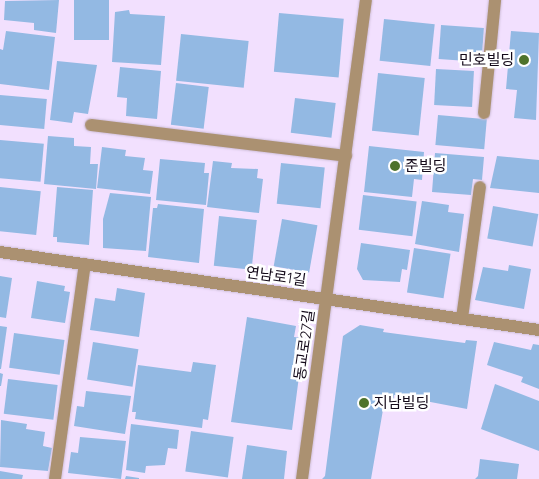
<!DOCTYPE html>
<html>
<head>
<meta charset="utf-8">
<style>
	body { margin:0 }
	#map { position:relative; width:539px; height:479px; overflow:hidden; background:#f2e0fe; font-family:Quicksand,"Noto Sans KR",sans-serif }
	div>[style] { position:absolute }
	.building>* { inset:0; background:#93b9e3; transform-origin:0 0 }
	.roads { filter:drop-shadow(0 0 1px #cebed9) drop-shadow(0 0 1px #cebed9) }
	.minor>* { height:12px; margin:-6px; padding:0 6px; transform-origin:6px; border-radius:6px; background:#ab9171 }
	.dots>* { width:14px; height:14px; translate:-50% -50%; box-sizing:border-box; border:2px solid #fff; border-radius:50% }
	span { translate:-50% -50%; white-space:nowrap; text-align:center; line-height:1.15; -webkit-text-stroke:5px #fff; paint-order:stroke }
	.poi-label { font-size:15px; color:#130919 }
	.right { translate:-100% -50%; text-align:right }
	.left { translate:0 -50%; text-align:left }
	.street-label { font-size:15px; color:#130919 }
</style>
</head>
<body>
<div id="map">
	<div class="building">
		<div style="clip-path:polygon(59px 0,56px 33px,34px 30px,34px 23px,4px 20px,5px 1px)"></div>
		<div style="left:74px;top:0;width:35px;height:40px"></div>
		<div style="clip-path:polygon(129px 10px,130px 14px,165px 16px,161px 65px,112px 62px,115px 12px)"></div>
		<div style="left:279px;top:13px;width:65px;height:59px;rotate:5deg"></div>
		<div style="left:384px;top:19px;width:51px;height:42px;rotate:6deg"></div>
		<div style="left:441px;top:25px;width:43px;height:34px;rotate:4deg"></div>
		<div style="clip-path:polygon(6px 31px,55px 37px,49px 90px,0 84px,0 49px,3px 50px)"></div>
		<div style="clip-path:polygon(511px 31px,539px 33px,536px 120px,514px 118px,517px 90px,506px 89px)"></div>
		<div style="left:181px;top:34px;width:68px;height:47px;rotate:6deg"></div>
		<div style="clip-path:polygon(57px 61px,97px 65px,88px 114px,74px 112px,72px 123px,50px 120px)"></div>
		<div style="clip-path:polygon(120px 67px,161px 71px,157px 119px,126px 116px,127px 98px,117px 97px)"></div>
		<div style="left:436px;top:69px;width:38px;height:36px;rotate:3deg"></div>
		<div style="left:378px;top:73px;width:47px;height:58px;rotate:6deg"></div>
		<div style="left:176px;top:83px;width:33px;height:42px;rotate:7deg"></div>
		<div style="left:0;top:95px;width:47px;height:30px;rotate:5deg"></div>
		<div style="left:295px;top:98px;width:41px;height:35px;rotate:7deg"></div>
		<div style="left:438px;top:115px;width:49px;height:30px;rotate:5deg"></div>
		<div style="clip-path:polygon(48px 136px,74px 138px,74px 146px,91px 147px,90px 164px,98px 164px,96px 189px,44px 184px)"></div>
		<div style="left:0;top:140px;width:44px;height:38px;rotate:5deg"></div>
		<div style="clip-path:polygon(369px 146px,424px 152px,422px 180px,414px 179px,412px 197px,364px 192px)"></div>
		<div style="clip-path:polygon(102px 147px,126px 150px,125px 156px,145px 158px,143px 170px,153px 171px,150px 194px,97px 188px)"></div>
		<div style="clip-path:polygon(435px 153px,484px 157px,482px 180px,473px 179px,471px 195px,432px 192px)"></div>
		<div style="clip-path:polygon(497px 156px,539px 160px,539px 193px,490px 188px)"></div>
		<div style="clip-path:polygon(160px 159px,205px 163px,204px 173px,209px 173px,206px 205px,156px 200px)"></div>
		<div style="clip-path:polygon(213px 161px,232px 163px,231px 168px,258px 169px,257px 178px,263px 179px,259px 213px,207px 207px)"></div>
		<div style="left:281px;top:163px;width:44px;height:41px;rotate:6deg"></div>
		<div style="left:0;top:187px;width:41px;height:44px;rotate:6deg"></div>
		<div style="clip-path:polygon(57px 187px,93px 190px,89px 245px,57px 242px,57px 237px,53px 237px)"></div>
		<div style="clip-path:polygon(110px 193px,151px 197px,146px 251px,103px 248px,103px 219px)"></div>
		<div style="left:363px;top:195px;width:54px;height:35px;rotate:7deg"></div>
		<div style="clip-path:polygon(422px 201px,449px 205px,448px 212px,464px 214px,459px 252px,415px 244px)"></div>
		<div style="clip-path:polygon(158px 204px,204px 209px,199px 263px,148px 257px,153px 208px,157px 208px)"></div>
		<div style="left:493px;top:206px;width:46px;height:33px;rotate:10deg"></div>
		<div style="left:219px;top:216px;width:38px;height:50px;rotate:6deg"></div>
		<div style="left:282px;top:219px;width:36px;height:48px;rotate:10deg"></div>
		<div style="clip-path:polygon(361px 243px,410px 250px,407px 270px,402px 269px,400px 282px,363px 280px,357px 269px)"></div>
		<div style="left:414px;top:248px;width:37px;height:45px;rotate:9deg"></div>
		<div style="clip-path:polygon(509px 265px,531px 269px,524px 309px,475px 300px,483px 267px,508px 271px)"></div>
		<div style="clip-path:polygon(0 276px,12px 278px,6px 318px,0 317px)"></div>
		<div style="clip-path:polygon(37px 281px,65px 286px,64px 291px,70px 292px,65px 323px,31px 318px)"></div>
		<div style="clip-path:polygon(117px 288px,145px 293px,139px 337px,90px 330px,95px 298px,115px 301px)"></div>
		<div style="clip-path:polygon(247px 317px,296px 326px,294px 337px,304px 338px,292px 430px,231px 422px)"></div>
		<div style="clip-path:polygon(360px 325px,384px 329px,383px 332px,465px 343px,466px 340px,477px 341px,467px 409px,394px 395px,393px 405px,384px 404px,371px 479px,322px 479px,325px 476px,343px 336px)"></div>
		<div style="clip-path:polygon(0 326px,7px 327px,1px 369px,0 369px)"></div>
		<div style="left:14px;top:333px;width:51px;height:35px;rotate:8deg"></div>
		<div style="left:93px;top:342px;width:46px;height:38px;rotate:9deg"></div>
		<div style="clip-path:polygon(494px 342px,531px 350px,533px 344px,539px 345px,539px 389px,521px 382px,523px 377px,487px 365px)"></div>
		<div style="clip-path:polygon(193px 362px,216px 365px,208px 420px,203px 419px,202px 428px,135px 419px,136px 412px,132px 412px,138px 365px,191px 372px)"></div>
		<div style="clip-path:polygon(0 373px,3px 374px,1px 386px,0 386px)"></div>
		<div style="left:8px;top:379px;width:50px;height:35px;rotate:7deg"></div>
		<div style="clip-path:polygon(495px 384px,539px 401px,539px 451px,481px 429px)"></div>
		<div style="clip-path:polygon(86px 391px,131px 396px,125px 434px,74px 426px,77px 406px,84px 407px)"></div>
		<div style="clip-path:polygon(1px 420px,27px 424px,26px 429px,45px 432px,43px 446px,52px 448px,48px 471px,0 467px)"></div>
		<div style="clip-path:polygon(131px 424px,179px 430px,177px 449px,168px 448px,165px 465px,146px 466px,145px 473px,126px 470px)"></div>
		<div style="left:191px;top:431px;width:43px;height:41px;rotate:8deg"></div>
		<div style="clip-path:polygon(80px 437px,126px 441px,121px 479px,68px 473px,71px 452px,78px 453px)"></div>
		<div style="clip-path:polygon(247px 445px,287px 451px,284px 479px,242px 479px)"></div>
		<div style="clip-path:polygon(480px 459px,519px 464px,517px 479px,475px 479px,478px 476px)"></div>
		<div style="clip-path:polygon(0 471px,23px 475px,22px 479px,0 479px)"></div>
		<div style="clip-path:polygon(126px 476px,139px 478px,139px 479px,125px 479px)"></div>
	</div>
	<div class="roads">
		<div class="minor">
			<div style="left:484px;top:113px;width:114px;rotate:-84.4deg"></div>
			<div style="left:91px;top:125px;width:257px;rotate:6.9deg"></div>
			<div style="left:0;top:252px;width:545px;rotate:8.23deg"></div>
			<div style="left:462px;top:318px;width:132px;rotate:-82.2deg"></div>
			<div style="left:55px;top:479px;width:217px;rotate:-82.1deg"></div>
			<div style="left:302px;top:479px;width:483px;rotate:-82.4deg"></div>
		</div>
	</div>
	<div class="dots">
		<div style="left:524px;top:60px;background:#4e732c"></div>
		<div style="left:395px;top:166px;background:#4e732c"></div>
		<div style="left:364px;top:403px;background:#4e732c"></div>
	</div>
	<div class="poi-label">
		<span class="right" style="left:514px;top:60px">민호빌딩</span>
		<span class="left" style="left:405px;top:166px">준빌딩</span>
		<span class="left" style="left:374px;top:403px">지남빌딩</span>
	</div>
	<div class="street-label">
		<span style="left:276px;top:276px;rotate:8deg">연남로1길</span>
		<span style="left:304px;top:345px;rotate:-82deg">동교로27길</span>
	</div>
</div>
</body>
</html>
